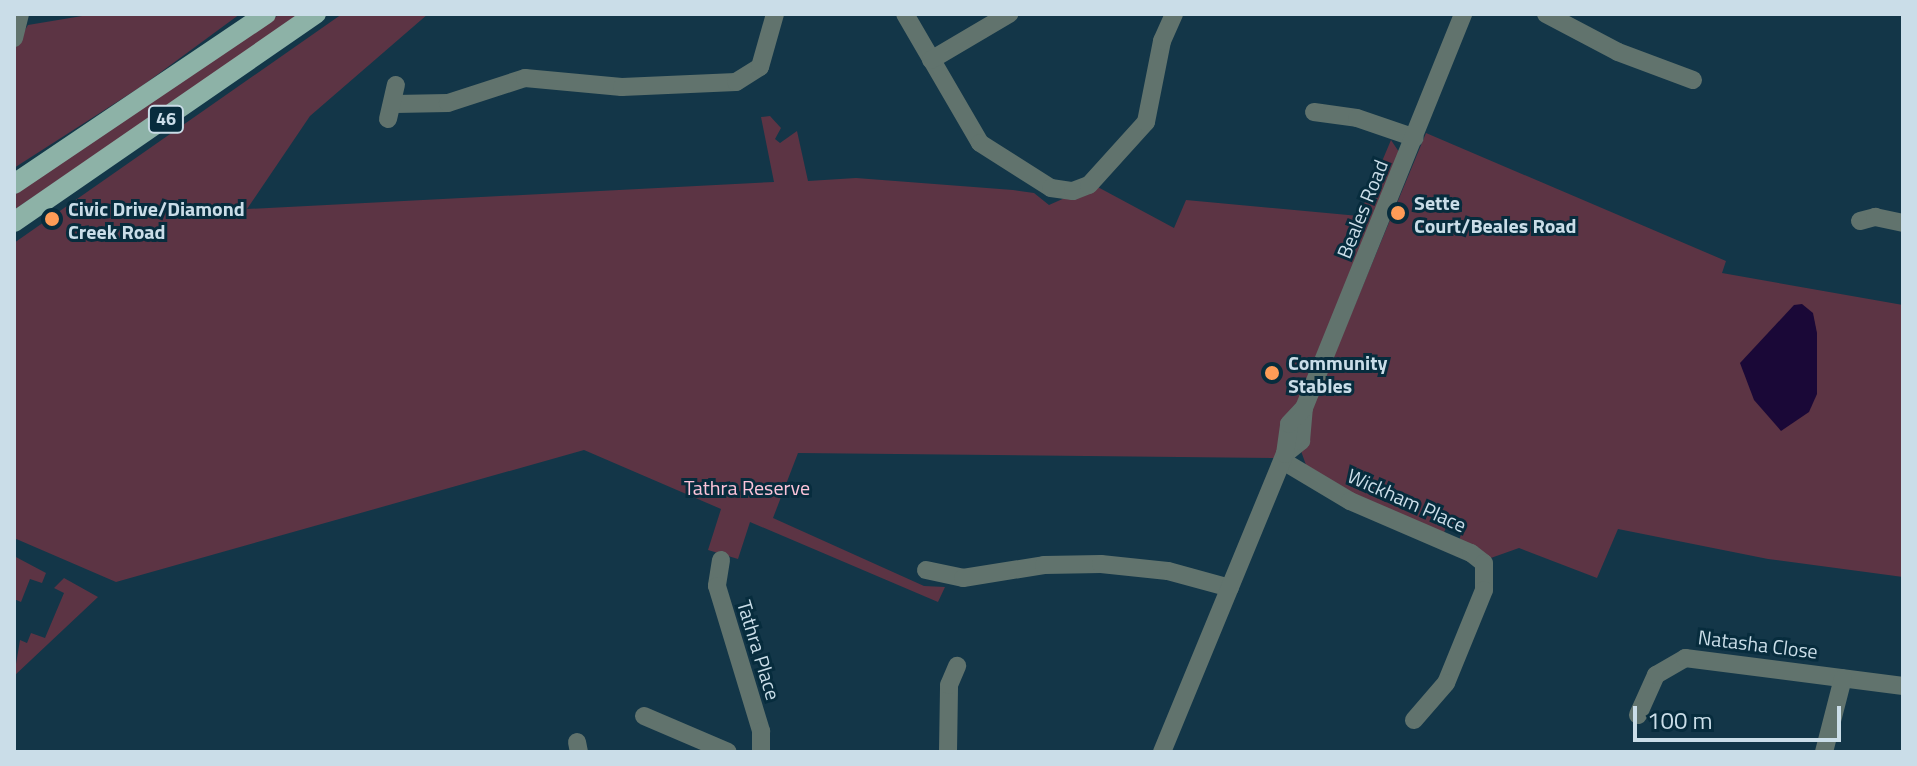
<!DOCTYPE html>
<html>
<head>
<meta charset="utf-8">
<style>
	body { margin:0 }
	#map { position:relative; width:1917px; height:766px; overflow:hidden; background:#133648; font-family:"Titillium Web",sans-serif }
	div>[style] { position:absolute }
	.green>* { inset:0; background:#5c3444 }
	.water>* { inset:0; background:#1a0837 }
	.minor>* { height:18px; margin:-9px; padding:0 9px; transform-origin:9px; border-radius:9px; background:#61736d }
	.major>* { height:20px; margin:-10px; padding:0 10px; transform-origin:10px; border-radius:10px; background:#8db2a7 }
	.dots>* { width:22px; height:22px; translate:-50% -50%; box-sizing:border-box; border:4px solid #072c3d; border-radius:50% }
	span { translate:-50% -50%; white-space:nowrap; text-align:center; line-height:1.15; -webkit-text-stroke:6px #072c3d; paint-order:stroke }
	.shield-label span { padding:2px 6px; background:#072c3d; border:2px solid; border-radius:6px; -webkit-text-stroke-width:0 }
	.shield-label { font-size:18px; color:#cadde8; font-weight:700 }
	.poi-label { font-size:20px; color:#cadde8; font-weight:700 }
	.left { translate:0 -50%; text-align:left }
	.street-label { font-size:20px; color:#cadde8 }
	.park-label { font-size:20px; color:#fdc5da }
	.frame { position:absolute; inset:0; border:16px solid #cadde8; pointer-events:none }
	.scale { position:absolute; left:1633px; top:706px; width:208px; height:36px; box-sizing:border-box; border:4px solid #cadde8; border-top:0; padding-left:10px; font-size:24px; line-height:28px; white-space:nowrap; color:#cadde8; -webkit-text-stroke:6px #072c3d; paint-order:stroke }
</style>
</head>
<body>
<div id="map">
	<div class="green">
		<div style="clip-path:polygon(94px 14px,240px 14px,142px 86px,14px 168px,14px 48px,28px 25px)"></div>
		<div style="clip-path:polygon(280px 14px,302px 14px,14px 210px,14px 194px)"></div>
		<div style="clip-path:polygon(342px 14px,428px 14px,310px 116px,247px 209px,774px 182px,761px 117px,770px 116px,781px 128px,775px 139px,780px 143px,797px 131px,808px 181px,856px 178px,1013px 190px,1034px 193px,1049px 205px,1094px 185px,1174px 228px,1186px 200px,1359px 216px,1391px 140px,1399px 152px,1276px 458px,798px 453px,773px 518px,924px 586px,945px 587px,938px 602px,750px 522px,738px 559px,708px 550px,721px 509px,584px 450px,116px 582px,14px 538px,14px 243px)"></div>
		<div style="clip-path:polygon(1426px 133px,1726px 261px,1722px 273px,1903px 305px,1903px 577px,1768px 559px,1618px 529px,1597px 578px,1519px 548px,1488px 559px,1459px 541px,1462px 531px,1447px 525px,1443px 535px,1364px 501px,1306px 465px,1301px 451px,1311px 411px)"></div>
		<div style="clip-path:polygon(14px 556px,46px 573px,42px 583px,30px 579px,21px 602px,14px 599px)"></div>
		<div style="clip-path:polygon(64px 578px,98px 597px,14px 676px,20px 640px,27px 643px,31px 633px,45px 638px,64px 593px,54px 588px)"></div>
	</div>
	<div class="water">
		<div style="clip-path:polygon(1802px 304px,1813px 313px,1817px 333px,1817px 394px,1809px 412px,1781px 431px,1754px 400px,1740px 363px,1794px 305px)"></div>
	</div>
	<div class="minor">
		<div style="left:905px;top:14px;width:149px;rotate:59.8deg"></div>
		<div style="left:980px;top:143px;width:84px;rotate:32.4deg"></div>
		<div style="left:1051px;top:188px;width:22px;rotate:8deg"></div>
		<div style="left:1073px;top:191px;width:17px;rotate:-21deg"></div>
		<div style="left:1089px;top:185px;width:85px;rotate:-47.9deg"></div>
		<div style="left:1146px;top:122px;width:83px;rotate:-78.8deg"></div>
		<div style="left:1162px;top:41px;width:30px;rotate:-66deg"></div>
		<div style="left:1546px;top:14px;width:81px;rotate:27.8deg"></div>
		<div style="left:1618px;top:52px;width:80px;rotate:20.5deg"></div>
		<div style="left:14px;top:38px;width:25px;rotate:-76deg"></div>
		<div style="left:931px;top:60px;width:91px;rotate:-30.5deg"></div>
		<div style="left:395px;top:104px;width:53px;rotate:-1.1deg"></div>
		<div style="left:448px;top:103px;width:81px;rotate:-18deg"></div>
		<div style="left:525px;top:78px;width:97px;rotate:5.3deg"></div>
		<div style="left:622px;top:87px;width:114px;rotate:-2.5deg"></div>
		<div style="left:736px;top:82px;width:28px;rotate:-32deg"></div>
		<div style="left:760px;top:67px;width:55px;rotate:-74.2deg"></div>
		<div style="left:1314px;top:112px;width:43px;rotate:7.9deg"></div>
		<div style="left:1357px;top:118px;width:61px;rotate:19deg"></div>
		<div style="left:388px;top:119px;width:35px;rotate:-77deg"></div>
		<div style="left:1860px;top:221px;width:16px;rotate:-15deg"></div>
		<div style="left:1875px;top:217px;width:29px;rotate:12deg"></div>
		<div style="left:1285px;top:454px;width:21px;rotate:-39deg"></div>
		<div style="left:1301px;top:441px;width:33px;rotate:-85deg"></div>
		<div style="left:1304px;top:408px;width:425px;rotate:-68deg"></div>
		<div style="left:1283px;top:461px;width:78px;rotate:30.8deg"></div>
		<div style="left:1350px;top:501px;width:132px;rotate:23.3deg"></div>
		<div style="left:1471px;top:553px;width:16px;rotate:38deg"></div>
		<div style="left:1484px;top:563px;width:27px;rotate:90deg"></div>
		<div style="left:1484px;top:590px;width:100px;rotate:112.2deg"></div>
		<div style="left:1446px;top:683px;width:49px;rotate:130.9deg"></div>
		<div style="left:721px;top:560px;width:26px;rotate:99deg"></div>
		<div style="left:717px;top:586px;width:152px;rotate:73.1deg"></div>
		<div style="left:761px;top:731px;width:21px;rotate:90deg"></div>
		<div style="left:926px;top:570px;width:38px;rotate:12deg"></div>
		<div style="left:963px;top:578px;width:82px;rotate:-9.1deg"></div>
		<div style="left:1044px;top:565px;width:57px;rotate:-1deg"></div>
		<div style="left:1101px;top:564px;width:67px;rotate:6deg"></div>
		<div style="left:1168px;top:571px;width:64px;rotate:15.3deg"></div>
		<div style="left:1638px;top:715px;width:44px;rotate:-65.8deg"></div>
		<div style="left:1656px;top:675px;width:34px;rotate:-30deg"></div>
		<div style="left:1685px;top:658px;width:220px;rotate:7.3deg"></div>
		<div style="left:644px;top:716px;width:91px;rotate:23.2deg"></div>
		<div style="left:577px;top:742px;width:10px;rotate:79deg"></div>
		<div style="left:948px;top:752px;width:67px;rotate:-89.1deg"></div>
		<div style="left:949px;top:685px;width:21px;rotate:-67deg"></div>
		<div style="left:1162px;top:752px;width:322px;rotate:-67.6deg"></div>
		<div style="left:1285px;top:454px;width:30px;rotate:-82deg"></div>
		<div style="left:1289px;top:424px;width:22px;rotate:-47deg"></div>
		<div style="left:1824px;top:752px;width:76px;rotate:-75.6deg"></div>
	</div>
	<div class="major">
		<div style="left:14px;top:184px;width:304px;rotate:-34deg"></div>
		<div style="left:14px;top:222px;width:367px;rotate:-34.6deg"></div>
	</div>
	<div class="dots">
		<div style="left:1398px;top:213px;background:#fe9c57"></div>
		<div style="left:52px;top:219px;background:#fe9c57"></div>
		<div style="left:1272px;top:373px;background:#fe9c57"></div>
	</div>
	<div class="shield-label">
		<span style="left:166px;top:119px">46</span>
	</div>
	<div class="poi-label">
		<span class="left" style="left:1414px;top:214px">Sette<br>Court/Beales Road</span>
		<span class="left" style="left:68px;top:220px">Civic Drive/Diamond<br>Creek Road</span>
		<span class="left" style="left:1288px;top:374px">Community<br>Stables</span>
	</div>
	<div class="street-label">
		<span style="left:1362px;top:209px;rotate:-68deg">Beales Road</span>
		<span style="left:1407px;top:500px;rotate:24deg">Wickham Place</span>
		<span style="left:1758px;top:644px;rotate:7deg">Natasha Close</span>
		<span style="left:759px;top:650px;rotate:73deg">Tathra Place</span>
	</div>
	<div class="park-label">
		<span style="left:747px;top:487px">Tathra Reserve</span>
	</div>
	<div class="frame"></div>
	<div class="scale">100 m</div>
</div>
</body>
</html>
